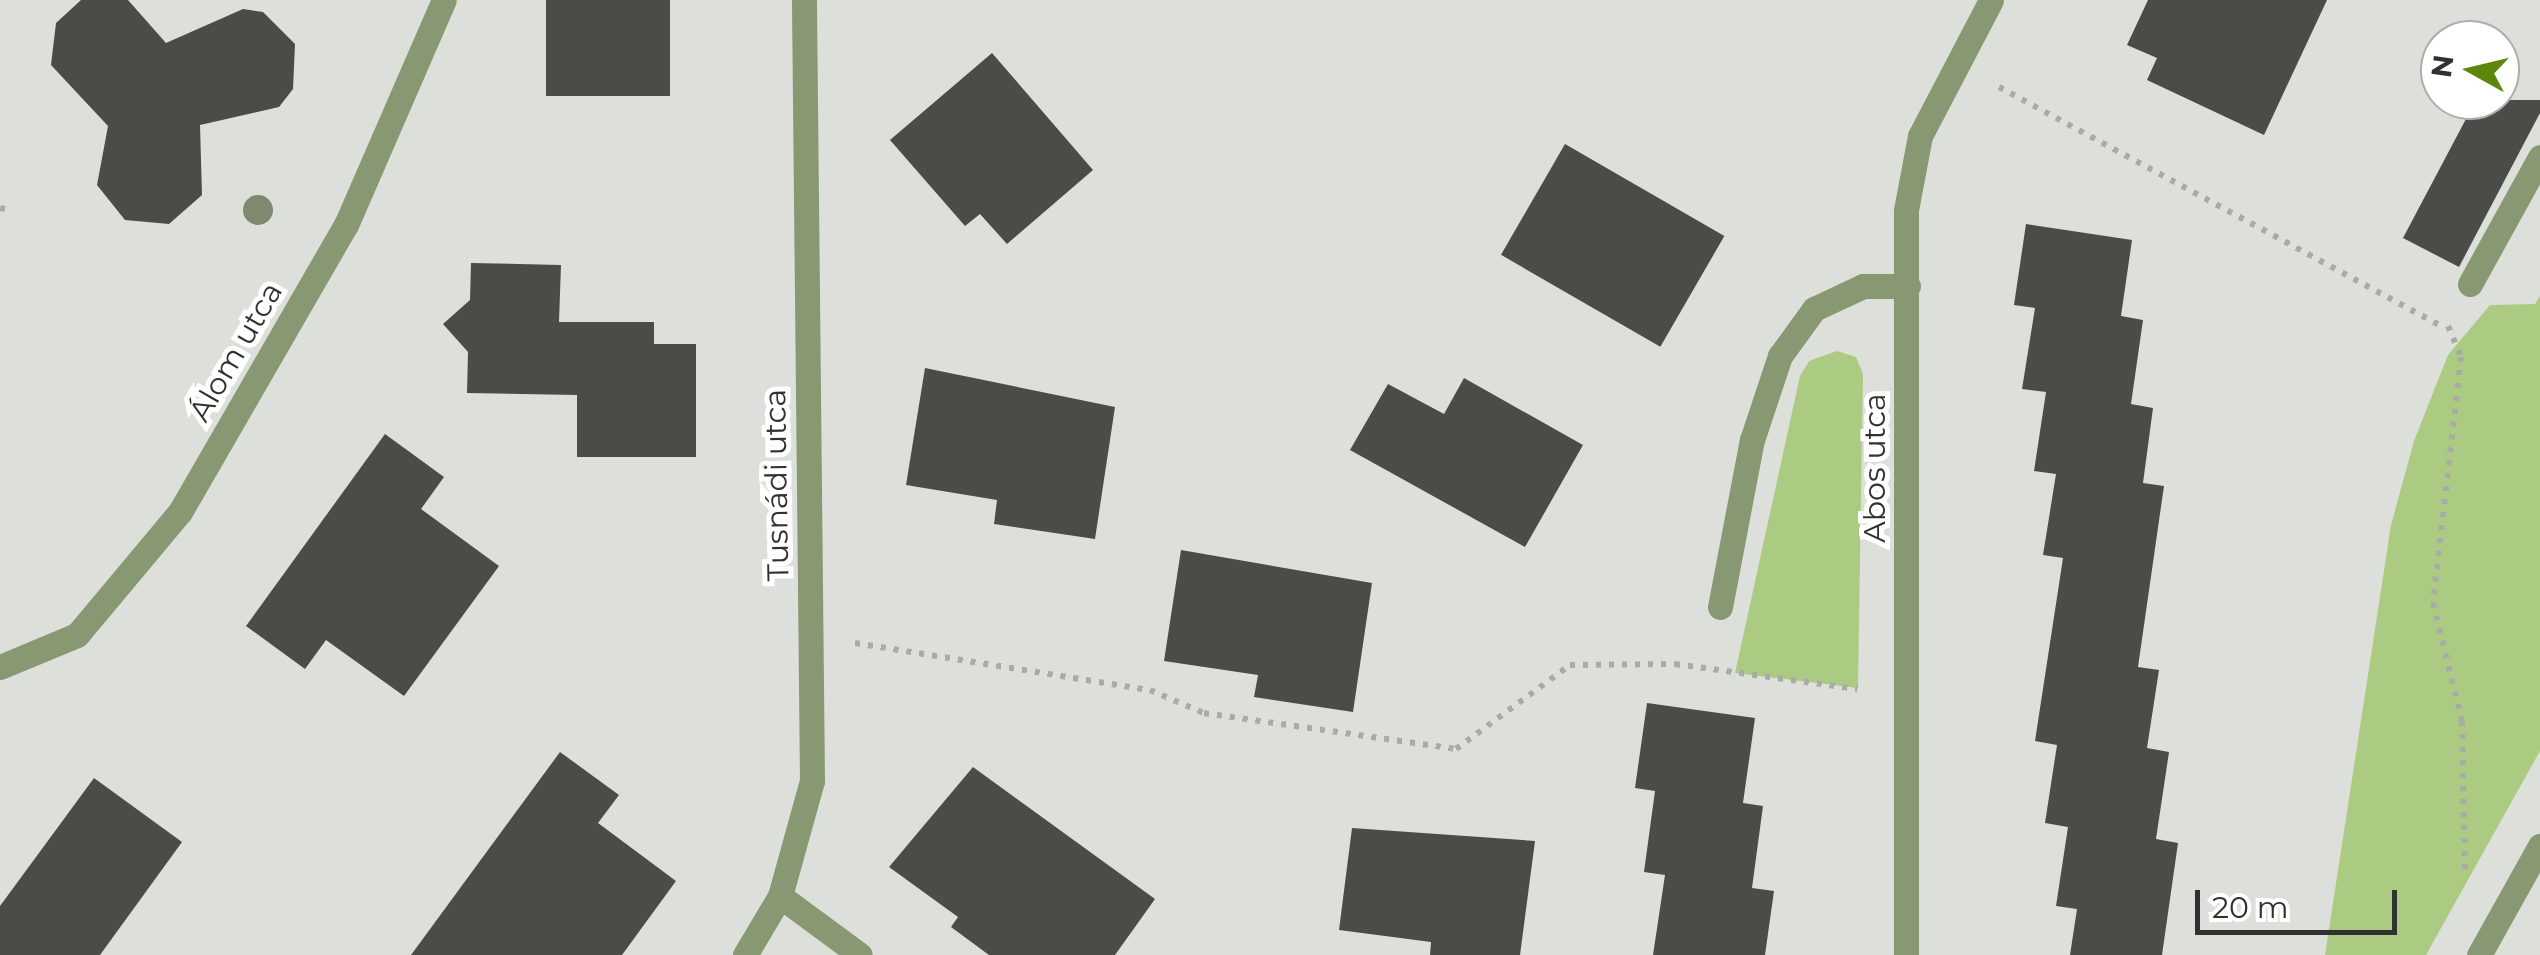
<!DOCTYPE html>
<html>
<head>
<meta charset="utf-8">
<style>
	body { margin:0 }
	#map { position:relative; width:2540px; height:955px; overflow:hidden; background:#dde0da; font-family:Montserrat,sans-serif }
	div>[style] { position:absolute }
	.green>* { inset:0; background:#accb82 }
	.building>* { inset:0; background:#494c47; transform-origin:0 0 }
	.path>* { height:6px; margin-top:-3px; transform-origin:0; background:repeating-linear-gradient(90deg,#a9aba7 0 5px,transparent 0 13px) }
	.service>* { height:25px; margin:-12.5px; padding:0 12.5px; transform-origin:12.5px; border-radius:12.5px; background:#879872 }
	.minor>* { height:25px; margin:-12.5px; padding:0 12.5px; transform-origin:12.5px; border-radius:12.5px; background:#879872 }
	.tertiary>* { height:25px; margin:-12.5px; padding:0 12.5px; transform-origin:12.5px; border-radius:12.5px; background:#879872 }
	.trees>* { width:30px; height:30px; margin:-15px; border-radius:50%; background:#7e8970 }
	span { translate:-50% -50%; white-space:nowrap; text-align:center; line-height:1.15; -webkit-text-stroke:10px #fff; paint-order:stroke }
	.street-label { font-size:30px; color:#313230 }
	.north { position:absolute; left:2420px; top:20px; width:100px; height:100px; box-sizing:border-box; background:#fff; border:2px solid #adadac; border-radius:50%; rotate:278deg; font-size:28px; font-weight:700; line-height:40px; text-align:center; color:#313230 }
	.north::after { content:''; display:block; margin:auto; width:35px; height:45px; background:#5f860c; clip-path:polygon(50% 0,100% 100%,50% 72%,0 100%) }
	.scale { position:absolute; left:2195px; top:890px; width:202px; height:45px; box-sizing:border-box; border:5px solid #313230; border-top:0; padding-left:12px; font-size:30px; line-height:35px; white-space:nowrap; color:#313230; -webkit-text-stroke:8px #fff; paint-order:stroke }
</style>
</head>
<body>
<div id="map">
	<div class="green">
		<div style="clip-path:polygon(2540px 296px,2540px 751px,2426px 955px,2325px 955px,2391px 525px,2414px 441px,2448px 355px,2490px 305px,2535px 304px)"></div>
		<div style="clip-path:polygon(1837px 351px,1856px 357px,1863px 374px,1858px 688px,1735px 673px,1800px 376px,1809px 361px)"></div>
	</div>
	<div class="building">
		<div style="clip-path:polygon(81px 0,128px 0,166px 43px,243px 9px,263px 12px,295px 44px,293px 89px,279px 107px,200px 125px,202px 195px,169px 224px,125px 220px,97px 185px,108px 126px,51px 65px,56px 23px)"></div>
		<div style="left:546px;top:0;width:124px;height:96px"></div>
		<div style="clip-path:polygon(2148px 0,2327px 0,2264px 135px,2147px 80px,2157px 58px,2127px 45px)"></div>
		<div style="clip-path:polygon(992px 53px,1093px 170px,1007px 244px,980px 214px,965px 226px,890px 140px)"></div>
		<div style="clip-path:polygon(2476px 100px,2540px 100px,2540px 113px,2459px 267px,2403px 238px)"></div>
		<div style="left:1565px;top:144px;width:184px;height:128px;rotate:30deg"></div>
		<div style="clip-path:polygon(2026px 224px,2132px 240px,2121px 316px,2143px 320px,2131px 404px,2153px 408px,2143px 483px,2164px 486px,2138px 667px,2159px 670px,2147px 748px,2169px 752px,2156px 839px,2178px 843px,2162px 955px,2070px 955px,2077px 909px,2056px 906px,2068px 827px,2045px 823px,2057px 745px,2035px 741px,2063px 558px,2043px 555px,2056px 474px,2034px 471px,2046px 392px,2022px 389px,2035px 308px,2014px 305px)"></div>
		<div style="clip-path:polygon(471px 263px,561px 265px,559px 322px,654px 322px,654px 344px,696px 344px,696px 457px,577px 457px,577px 395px,467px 393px,468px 352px,443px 324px,470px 300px)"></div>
		<div style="clip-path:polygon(925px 368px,1115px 407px,1095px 539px,994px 524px,997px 500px,906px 485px)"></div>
		<div style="clip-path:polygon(1464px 378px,1583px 445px,1525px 547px,1350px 450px,1388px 384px,1444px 414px)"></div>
		<div style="clip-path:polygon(385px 434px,444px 477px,421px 509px,499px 566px,404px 696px,326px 640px,305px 669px,246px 626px)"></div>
		<div style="clip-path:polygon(1181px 550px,1372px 583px,1353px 712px,1254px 697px,1258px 675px,1164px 661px)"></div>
		<div style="clip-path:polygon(1647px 703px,1755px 718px,1743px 803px,1763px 806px,1752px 888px,1774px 891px,1765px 955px,1653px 955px,1665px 875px,1644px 872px,1655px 791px,1635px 788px)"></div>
		<div style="clip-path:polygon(560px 752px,619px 795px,598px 823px,676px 881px,622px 955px,411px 955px)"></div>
		<div style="clip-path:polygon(973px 767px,1155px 899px,1115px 955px,989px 955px,951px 927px,958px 917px,889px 867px)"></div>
		<div style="clip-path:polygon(94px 778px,182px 842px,100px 955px,0 955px,0 906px)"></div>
		<div style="clip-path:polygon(1352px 828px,1535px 841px,1520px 955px,1430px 955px,1431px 942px,1339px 930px)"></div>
	</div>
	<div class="path">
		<div style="left:1999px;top:87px;width:502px;rotate:28.4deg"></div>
		<div style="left:0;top:208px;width:8px;rotate:14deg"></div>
		<div style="left:2448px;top:326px;width:34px;rotate:67deg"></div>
		<div style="left:2461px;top:357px;width:248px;rotate:96.5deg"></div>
		<div style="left:2433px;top:603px;width:122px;rotate:76.2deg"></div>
		<div style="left:2462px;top:721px;width:156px;rotate:88.9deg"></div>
		<div style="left:855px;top:643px;width:299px;rotate:9.1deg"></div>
		<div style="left:1150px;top:690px;width:59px;rotate:23.1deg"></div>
		<div style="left:1204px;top:713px;width:255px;rotate:8.1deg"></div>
		<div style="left:1456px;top:749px;width:142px;rotate:-36.4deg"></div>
		<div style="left:1570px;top:665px;width:105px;rotate:-0.5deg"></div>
		<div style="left:1675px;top:664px;width:184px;rotate:7.8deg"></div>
	</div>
	<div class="service">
		<div style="left:1720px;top:607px;width:170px;rotate:-79.2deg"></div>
		<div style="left:1752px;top:440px;width:89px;rotate:-71.6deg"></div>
		<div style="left:1780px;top:356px;width:58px;rotate:-54.1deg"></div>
		<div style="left:1814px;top:309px;width:54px;rotate:-25.1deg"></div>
		<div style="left:1863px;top:286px;width:45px"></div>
	</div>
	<div class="minor">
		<div style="left:2470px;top:284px;width:145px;rotate:-61.1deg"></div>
		<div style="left:0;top:667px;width:83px;rotate:-22.6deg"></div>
		<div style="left:77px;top:635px;width:160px;rotate:-50.1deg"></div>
		<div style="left:180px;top:512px;width:332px;rotate:-60deg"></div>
		<div style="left:346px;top:225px;width:245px;rotate:-66.5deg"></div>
		<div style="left:780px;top:896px;width:99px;rotate:36.4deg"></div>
		<div style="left:745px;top:955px;width:69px;rotate:-59.3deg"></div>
		<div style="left:780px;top:896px;width:119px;rotate:-74.5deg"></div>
		<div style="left:812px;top:781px;width:781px;rotate:-90.59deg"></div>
		<div style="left:1906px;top:955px;width:745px;rotate:-90deg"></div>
		<div style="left:1906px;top:210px;width:75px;rotate:-79.3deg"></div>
		<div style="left:1920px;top:136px;width:153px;rotate:-62.4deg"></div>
	</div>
	<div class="tertiary">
		<div style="left:2479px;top:955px;width:125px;rotate:-60.8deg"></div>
	</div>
	<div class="trees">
		<div style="left:258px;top:210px"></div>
	</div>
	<div class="street-label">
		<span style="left:236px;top:352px;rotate:-60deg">Álom utca</span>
		<span style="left:1875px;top:468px;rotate:-90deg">Abos utca</span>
		<span style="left:777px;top:485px;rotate:-91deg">Tusnádi utca</span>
	</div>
	<div class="north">N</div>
	<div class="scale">20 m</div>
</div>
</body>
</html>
